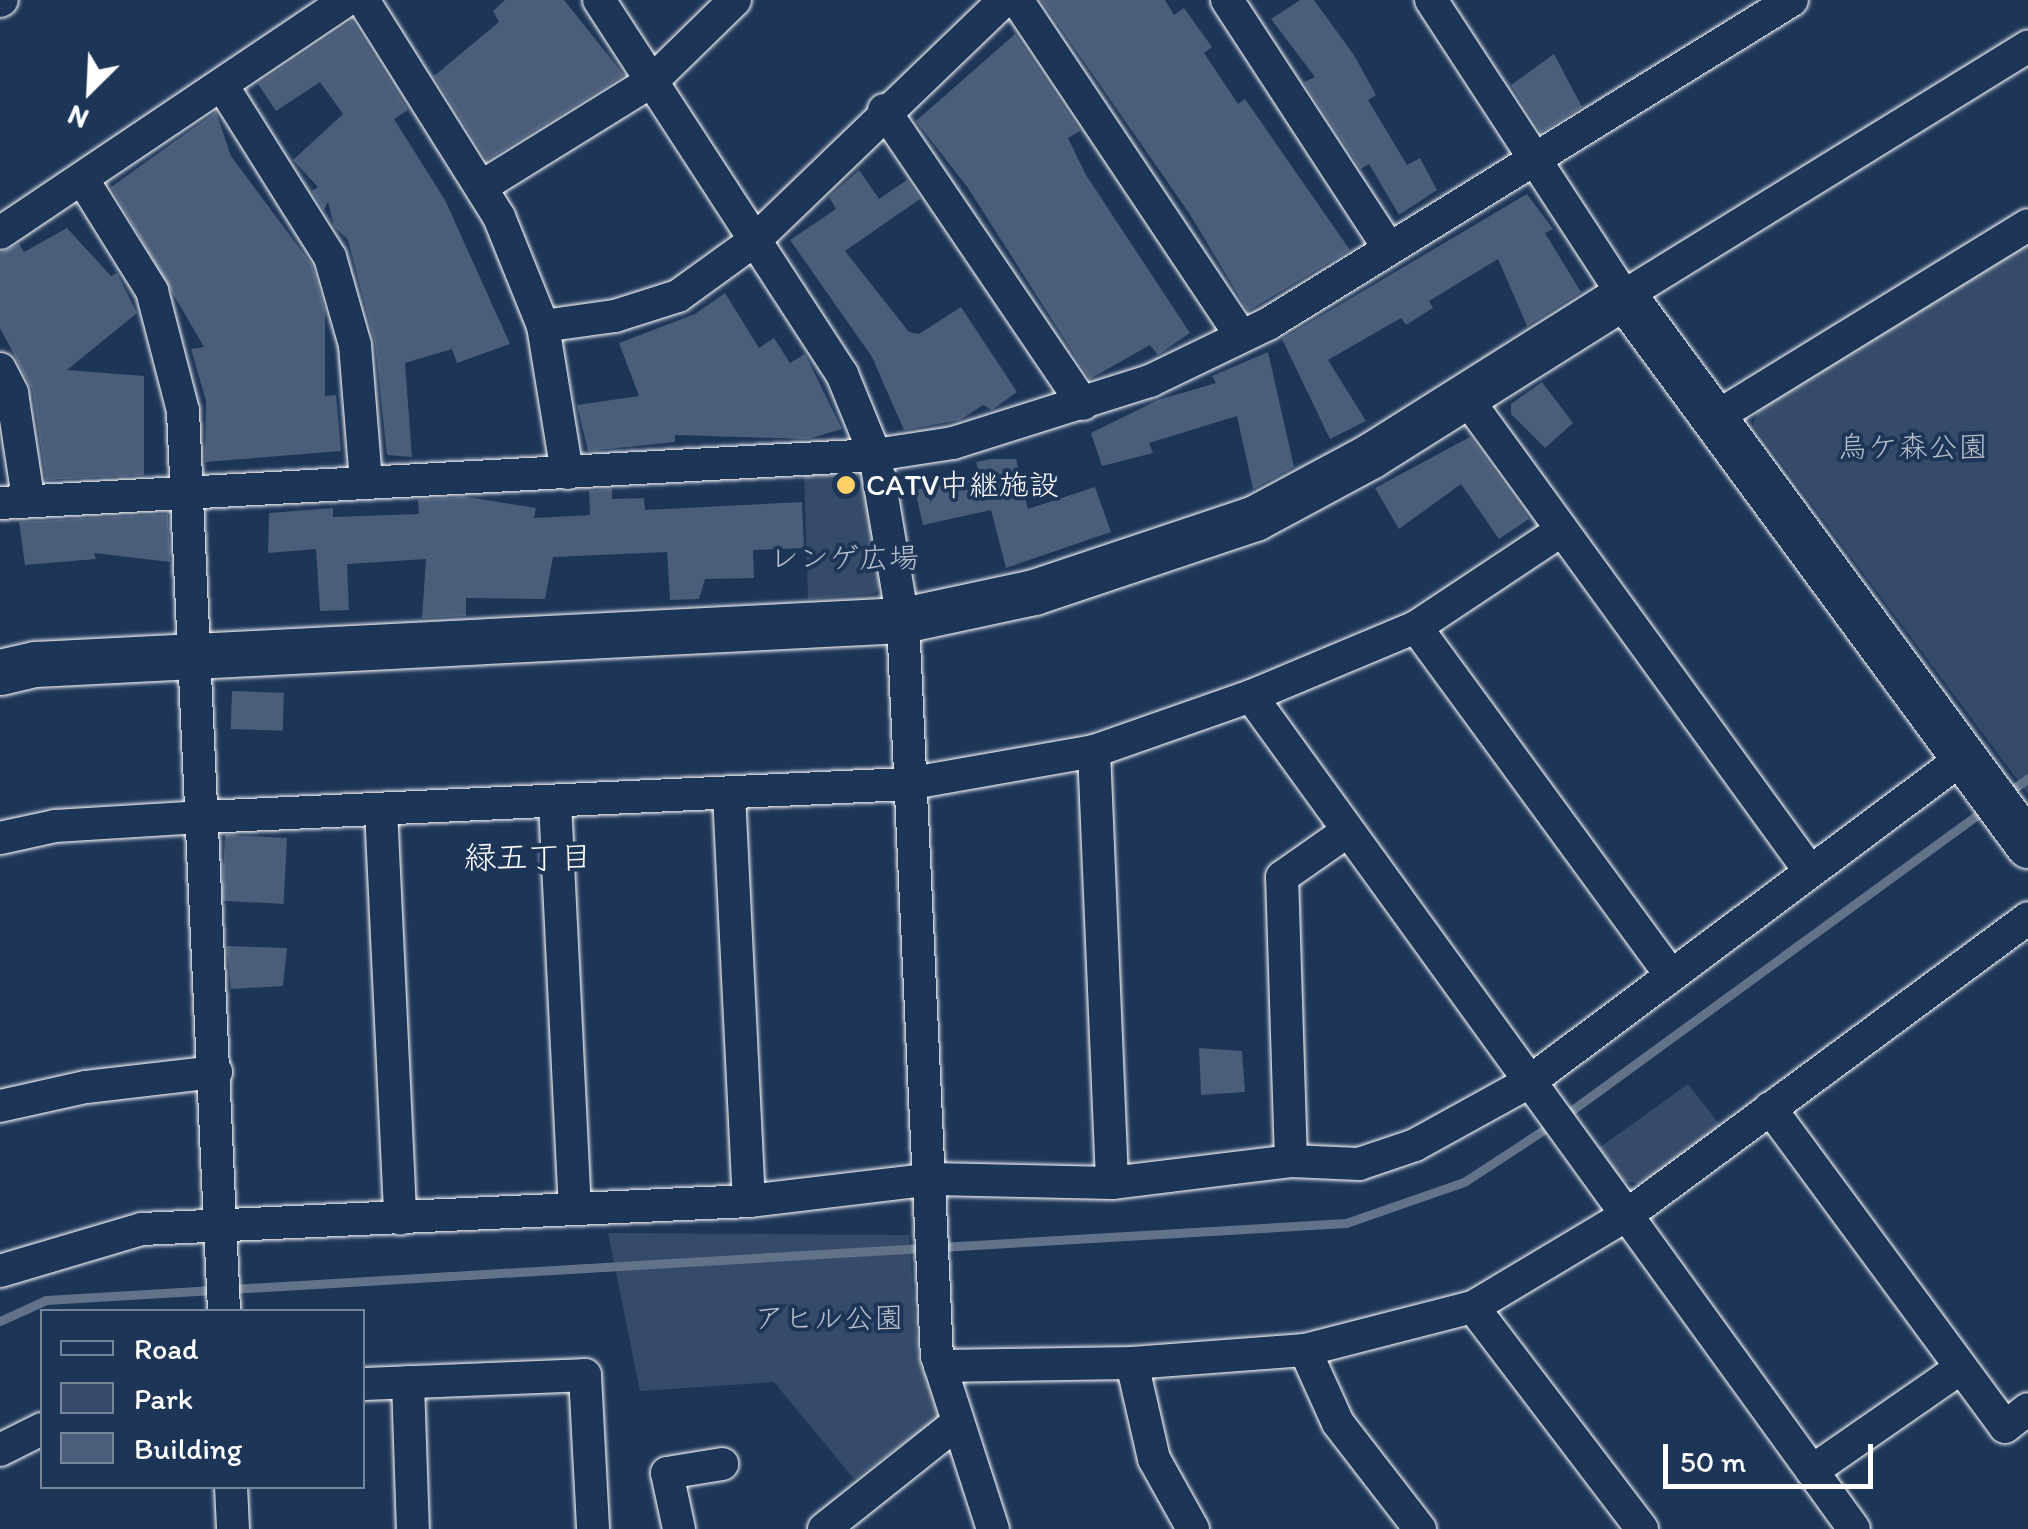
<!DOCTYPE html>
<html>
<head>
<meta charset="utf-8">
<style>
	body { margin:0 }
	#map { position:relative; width:2028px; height:1529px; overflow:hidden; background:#1d3557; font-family:Itim,"Klee One",sans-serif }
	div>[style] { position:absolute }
	.green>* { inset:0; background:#364b69 }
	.stream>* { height:9px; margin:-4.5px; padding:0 4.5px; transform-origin:4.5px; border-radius:4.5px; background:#617289 }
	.building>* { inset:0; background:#4a5d79; transform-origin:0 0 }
	.roads { filter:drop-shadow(0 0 2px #fff) drop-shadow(0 0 2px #fff) }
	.street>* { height:32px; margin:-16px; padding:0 16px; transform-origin:16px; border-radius:16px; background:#1d3557 }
	.secondary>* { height:45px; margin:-22.5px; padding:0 22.5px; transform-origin:22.5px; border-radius:22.5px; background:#1d3557 }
	.dots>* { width:28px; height:28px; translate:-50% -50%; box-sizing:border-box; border:5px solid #1d3557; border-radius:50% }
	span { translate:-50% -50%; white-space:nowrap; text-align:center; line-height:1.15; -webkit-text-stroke:8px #1d3557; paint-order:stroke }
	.park-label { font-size:30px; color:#b9c0ca }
	.poi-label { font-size:30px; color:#fff }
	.left { translate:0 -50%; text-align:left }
	.neighbourhood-label { font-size:32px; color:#fff }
	.legend { position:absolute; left:40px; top:1309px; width:325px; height:180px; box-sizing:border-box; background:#1d3557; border:2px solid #77869a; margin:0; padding:12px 18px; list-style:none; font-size:30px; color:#fff }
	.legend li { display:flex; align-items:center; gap:20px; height:50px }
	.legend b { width:50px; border:2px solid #77869a }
	.north { position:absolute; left:40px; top:40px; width:100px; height:100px; -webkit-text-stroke:8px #1d3557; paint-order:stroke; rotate:204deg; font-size:28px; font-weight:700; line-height:40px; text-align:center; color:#fff }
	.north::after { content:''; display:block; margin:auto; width:35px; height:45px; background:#fff; clip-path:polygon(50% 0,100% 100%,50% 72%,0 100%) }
	.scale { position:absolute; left:1663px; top:1444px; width:210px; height:45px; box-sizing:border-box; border:5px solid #fff; border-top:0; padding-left:12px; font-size:30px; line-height:35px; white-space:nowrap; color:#fff; -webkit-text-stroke:8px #1d3557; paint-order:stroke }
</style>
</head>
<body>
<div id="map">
	<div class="green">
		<div style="clip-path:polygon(2028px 240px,2028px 794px,1753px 425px,1759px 406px)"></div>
		<div style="clip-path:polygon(850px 470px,867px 482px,887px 577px,874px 594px,808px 599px,804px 474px)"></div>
		<div style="clip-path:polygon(1688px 1084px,1721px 1126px,1643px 1184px,1622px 1181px,1599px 1148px)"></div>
		<div style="clip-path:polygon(608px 1233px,909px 1235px,918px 1357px,939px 1418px,854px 1479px,774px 1382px,640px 1391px)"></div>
	</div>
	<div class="stream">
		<div style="left:2005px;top:795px;width:29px;rotate:-36deg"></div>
		<div style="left:1564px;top:1116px;width:520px;rotate:-36.08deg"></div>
		<div style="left:0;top:1321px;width:51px;rotate:-24.5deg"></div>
		<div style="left:46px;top:1300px;width:1302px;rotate:-3.39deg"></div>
		<div style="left:1346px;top:1223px;width:125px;rotate:-19.2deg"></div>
		<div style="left:1464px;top:1182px;width:104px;rotate:-33.2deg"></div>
	</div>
	<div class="building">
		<div style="clip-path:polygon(505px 0,564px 0,624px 75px,487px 160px,434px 76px,499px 22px,493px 11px)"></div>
		<div style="clip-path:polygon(1041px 0,1165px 0,1174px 15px,1184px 8px,1212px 47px,1204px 53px,1238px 104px,1245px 99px,1350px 250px,1248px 311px,1189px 213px)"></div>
		<div style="clip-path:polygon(1300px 0,1314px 0,1354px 55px,1376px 95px,1368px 100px,1407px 165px,1420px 158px,1437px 190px,1399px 215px,1369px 164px,1361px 169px,1304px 82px,1315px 77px,1271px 19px)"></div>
		<div style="clip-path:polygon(352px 21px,408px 110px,394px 119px,445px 200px,510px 344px,457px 363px,452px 349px,405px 363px,412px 457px,387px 455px,375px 343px,348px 240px,334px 226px,328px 202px,324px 210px,312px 191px,318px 187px,293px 160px,343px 114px,320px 82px,276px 111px,258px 84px)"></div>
		<div style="clip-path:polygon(1015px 34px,1080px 131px,1068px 138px,1086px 175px,1190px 333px,1158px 355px,1150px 345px,1090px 379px,968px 188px,916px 121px)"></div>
		<div style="clip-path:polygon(1554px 54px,1582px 107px,1541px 132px,1511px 85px)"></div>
		<div style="clip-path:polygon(216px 112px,231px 156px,312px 265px,325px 311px,325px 396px,336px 395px,341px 451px,205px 462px,206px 401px,191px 349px,204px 347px,111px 187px)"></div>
		<div style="clip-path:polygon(859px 170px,879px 199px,907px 180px,920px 199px,845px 251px,909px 332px,919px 334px,961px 307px,1017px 392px,992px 410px,983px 405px,960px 420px,904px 430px,872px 357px,790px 240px,836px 209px,829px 197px)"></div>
		<div style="clip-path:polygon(1527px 194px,1553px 229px,1545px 233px,1581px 292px,1527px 326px,1498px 259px,1429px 301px,1433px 308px,1406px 325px,1401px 318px,1328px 360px,1366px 421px,1330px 439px,1282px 339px)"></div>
		<div style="clip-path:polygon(67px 228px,111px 276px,117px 273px,137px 313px,67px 370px,144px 376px,144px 475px,46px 480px,32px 389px,0 328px,0 253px,19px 244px,24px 252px)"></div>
		<div style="clip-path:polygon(725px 293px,759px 348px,774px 338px,790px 363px,805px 354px,842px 429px,808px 439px,675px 435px,675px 442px,588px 451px,577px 405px,639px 396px,619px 343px,695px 314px)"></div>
		<div style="clip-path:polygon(1268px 352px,1294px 467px,1253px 489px,1237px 416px,1149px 443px,1153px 453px,1102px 466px,1091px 433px,1158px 400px,1216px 383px,1212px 376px)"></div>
		<div style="clip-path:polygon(1542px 382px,1573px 423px,1545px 448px,1511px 414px,1511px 404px)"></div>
		<div style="clip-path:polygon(1470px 437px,1529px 519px,1499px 539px,1461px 484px,1399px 529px,1375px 488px)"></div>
		<div style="clip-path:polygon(991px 459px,1016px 459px,1028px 509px,1095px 487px,1111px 532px,1006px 568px,991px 510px,923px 525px,915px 490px,980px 476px,976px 462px)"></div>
		<div style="clip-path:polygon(612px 489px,612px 499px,644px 498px,645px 510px,802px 502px,804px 548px,753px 550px,754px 578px,705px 579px,699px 599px,670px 600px,667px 552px,553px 557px,545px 599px,466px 598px,466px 616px,422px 618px,426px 559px,347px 564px,349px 610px,320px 611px,316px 549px,268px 553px,269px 513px,333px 508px,333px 517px,419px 514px,418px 500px,467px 497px,536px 508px,534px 518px,590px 515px,589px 491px)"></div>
		<div style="clip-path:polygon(168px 514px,170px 562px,94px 553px,96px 559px,25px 565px,19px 522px)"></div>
		<div style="left:232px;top:691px;width:52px;height:38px;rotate:2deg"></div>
		<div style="left:287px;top:838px;width:66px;height:62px;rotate:93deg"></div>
		<div style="clip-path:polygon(227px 946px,287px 948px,283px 986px,231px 989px)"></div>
		<div style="clip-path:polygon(1199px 1048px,1242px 1051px,1245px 1092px,1201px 1095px)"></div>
	</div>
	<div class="roads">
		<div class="street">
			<div style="left:363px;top:0;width:256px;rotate:57.9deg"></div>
			<div style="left:499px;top:217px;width:118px;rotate:68deg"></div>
			<div style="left:543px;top:326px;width:149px;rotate:80.7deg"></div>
			<div style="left:599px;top:0;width:446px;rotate:57deg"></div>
			<div style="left:842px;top:374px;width:87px;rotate:67.8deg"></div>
			<div style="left:875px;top:455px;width:167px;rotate:80.4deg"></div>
			<div style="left:903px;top:620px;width:737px;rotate:87.36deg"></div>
			<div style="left:937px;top:1356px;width:182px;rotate:72.1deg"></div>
			<div style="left:1017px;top:0;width:404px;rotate:56.3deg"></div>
			<div style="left:1227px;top:0;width:295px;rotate:56.9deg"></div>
			<div style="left:1431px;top:0;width:353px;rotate:56.9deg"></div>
			<div style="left:1624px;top:296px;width:475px;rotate:-31.7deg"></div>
			<div style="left:0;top:1px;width:2px;rotate:-27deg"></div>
			<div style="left:222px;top:85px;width:203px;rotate:57.9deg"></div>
			<div style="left:330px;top:257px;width:91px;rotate:74.1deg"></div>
			<div style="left:355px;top:345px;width:138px;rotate:85.4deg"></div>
			<div style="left:884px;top:110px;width:355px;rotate:55.9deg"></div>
			<div style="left:83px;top:180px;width:131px;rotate:58.1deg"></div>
			<div style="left:152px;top:291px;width:124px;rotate:75.5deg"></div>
			<div style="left:183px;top:411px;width:902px;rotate:87.39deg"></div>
			<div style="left:481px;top:187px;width:201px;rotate:-31.8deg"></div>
			<div style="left:652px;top:81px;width:116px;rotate:-44.3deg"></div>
			<div style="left:0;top:233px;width:418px;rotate:-33.9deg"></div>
			<div style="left:543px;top:326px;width:73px;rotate:-7.9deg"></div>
			<div style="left:615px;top:316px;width:66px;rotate:-17.6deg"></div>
			<div style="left:678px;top:296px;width:94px;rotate:-35.9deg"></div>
			<div style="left:754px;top:241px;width:347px;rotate:-43.9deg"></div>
			<div style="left:0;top:369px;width:27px;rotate:63deg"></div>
			<div style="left:12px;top:393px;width:106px;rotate:81.3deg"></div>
			<div style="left:1465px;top:396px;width:586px;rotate:54.03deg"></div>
			<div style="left:1716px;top:417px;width:366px;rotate:-31.6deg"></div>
			<div style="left:0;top:503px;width:876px;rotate:-3.14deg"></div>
			<div style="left:875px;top:455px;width:79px;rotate:-8.7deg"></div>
			<div style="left:953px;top:443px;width:207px;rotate:-17.5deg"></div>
			<div style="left:1150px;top:381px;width:131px;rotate:-25.8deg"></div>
			<div style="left:1268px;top:324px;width:616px;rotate:-31.73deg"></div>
			<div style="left:1416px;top:627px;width:430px;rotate:53.8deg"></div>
			<div style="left:1251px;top:696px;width:1028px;rotate:54.1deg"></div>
			<div style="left:1094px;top:751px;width:432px;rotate:87.6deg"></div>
			<div style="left:729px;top:794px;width:407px;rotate:87.2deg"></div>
			<div style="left:555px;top:802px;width:407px;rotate:87.2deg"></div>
			<div style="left:381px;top:809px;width:410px;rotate:87.3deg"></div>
			<div style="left:0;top:838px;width:56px;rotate:-12.3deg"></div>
			<div style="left:55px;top:826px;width:149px;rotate:-3.5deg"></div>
			<div style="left:204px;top:817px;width:704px;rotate:-2.69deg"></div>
			<div style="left:907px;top:784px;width:190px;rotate:-10deg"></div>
			<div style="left:1094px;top:751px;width:166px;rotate:-19.3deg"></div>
			<div style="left:1251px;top:696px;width:179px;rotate:-22.7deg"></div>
			<div style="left:1416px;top:627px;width:172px;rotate:-33.6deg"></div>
			<div style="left:0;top:1106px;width:88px;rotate:-12.5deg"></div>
			<div style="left:86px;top:1087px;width:131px;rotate:-6.6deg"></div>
			<div style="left:1770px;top:1108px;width:396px;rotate:53.6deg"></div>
			<div style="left:2005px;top:1427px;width:29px;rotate:-38deg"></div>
			<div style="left:1291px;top:1161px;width:284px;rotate:-91.8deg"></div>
			<div style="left:1282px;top:877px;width:80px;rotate:-34.9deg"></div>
			<div style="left:0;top:1271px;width:148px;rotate:-16.5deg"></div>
			<div style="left:142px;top:1229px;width:608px;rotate:-2.64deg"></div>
			<div style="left:749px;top:1201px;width:185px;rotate:-6.8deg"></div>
			<div style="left:933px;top:1179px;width:179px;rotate:1.3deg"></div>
			<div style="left:1112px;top:1183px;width:180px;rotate:-7deg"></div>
			<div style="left:1291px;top:1161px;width:68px;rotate:2.5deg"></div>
			<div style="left:1359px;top:1164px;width:59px;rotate:-18.7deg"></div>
			<div style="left:1415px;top:1145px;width:130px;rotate:-28.9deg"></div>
			<div style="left:1529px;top:1082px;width:543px;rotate:-36.76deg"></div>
			<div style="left:1473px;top:1307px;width:279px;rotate:52.7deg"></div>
			<div style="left:1305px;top:1350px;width:80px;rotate:65.7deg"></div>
			<div style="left:1338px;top:1423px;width:134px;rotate:52.3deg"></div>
			<div style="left:940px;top:1366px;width:192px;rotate:-0.9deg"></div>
			<div style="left:408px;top:1382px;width:147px;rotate:88.1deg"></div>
			<div style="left:362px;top:1384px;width:223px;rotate:-2.3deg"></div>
			<div style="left:585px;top:1375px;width:154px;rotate:87deg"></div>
			<div style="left:0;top:1450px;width:47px;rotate:-26.6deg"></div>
			<div style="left:1812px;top:1471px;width:181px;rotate:-34.7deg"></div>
			<div style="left:231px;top:1486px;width:43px;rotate:87.3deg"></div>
			<div style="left:679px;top:1529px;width:57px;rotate:-102.1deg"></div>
			<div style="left:667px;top:1473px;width:56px;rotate:-9.3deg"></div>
			<div style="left:824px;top:1529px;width:169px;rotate:-38.5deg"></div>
			<div style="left:1193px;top:1529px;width:80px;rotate:-119.1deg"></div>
			<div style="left:1154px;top:1459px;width:98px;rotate:-102.9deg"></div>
			<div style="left:1132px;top:1363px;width:173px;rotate:-4.3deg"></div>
			<div style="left:1305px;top:1350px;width:173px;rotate:-14.4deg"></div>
			<div style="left:1473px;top:1307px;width:179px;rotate:-30.9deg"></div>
			<div style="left:1627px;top:1215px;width:499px;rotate:-36.5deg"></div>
		</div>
		<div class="secondary">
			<div style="left:0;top:672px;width:37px;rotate:-13deg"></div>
			<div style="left:36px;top:664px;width:868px;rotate:-2.91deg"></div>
			<div style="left:903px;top:620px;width:134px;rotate:-12.1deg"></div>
			<div style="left:1034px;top:592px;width:233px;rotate:-18.5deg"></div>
			<div style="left:1255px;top:518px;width:131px;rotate:-28.3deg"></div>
			<div style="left:1370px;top:456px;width:300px;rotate:-32.2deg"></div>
			<div style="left:1624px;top:296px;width:682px;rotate:53.65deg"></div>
		</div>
	</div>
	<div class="dots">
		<div style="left:846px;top:485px;background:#ffd166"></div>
	</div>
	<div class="park-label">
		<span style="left:1913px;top:447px">烏ケ森公園</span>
		<span style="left:844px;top:558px">レンゲ広場</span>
		<span style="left:829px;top:1318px">アヒル公園</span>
	</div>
	<div class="poi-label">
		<span class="left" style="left:866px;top:485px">CATV中継施設</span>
	</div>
	<div class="neighbourhood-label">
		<span style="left:528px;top:857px">緑五丁目</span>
	</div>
	<ul class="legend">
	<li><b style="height:12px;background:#1d3557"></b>Road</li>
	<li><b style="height:28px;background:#364b69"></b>Park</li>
	<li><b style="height:28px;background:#4a5d79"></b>Building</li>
	</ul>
	<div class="north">N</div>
	<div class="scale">50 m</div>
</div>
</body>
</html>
